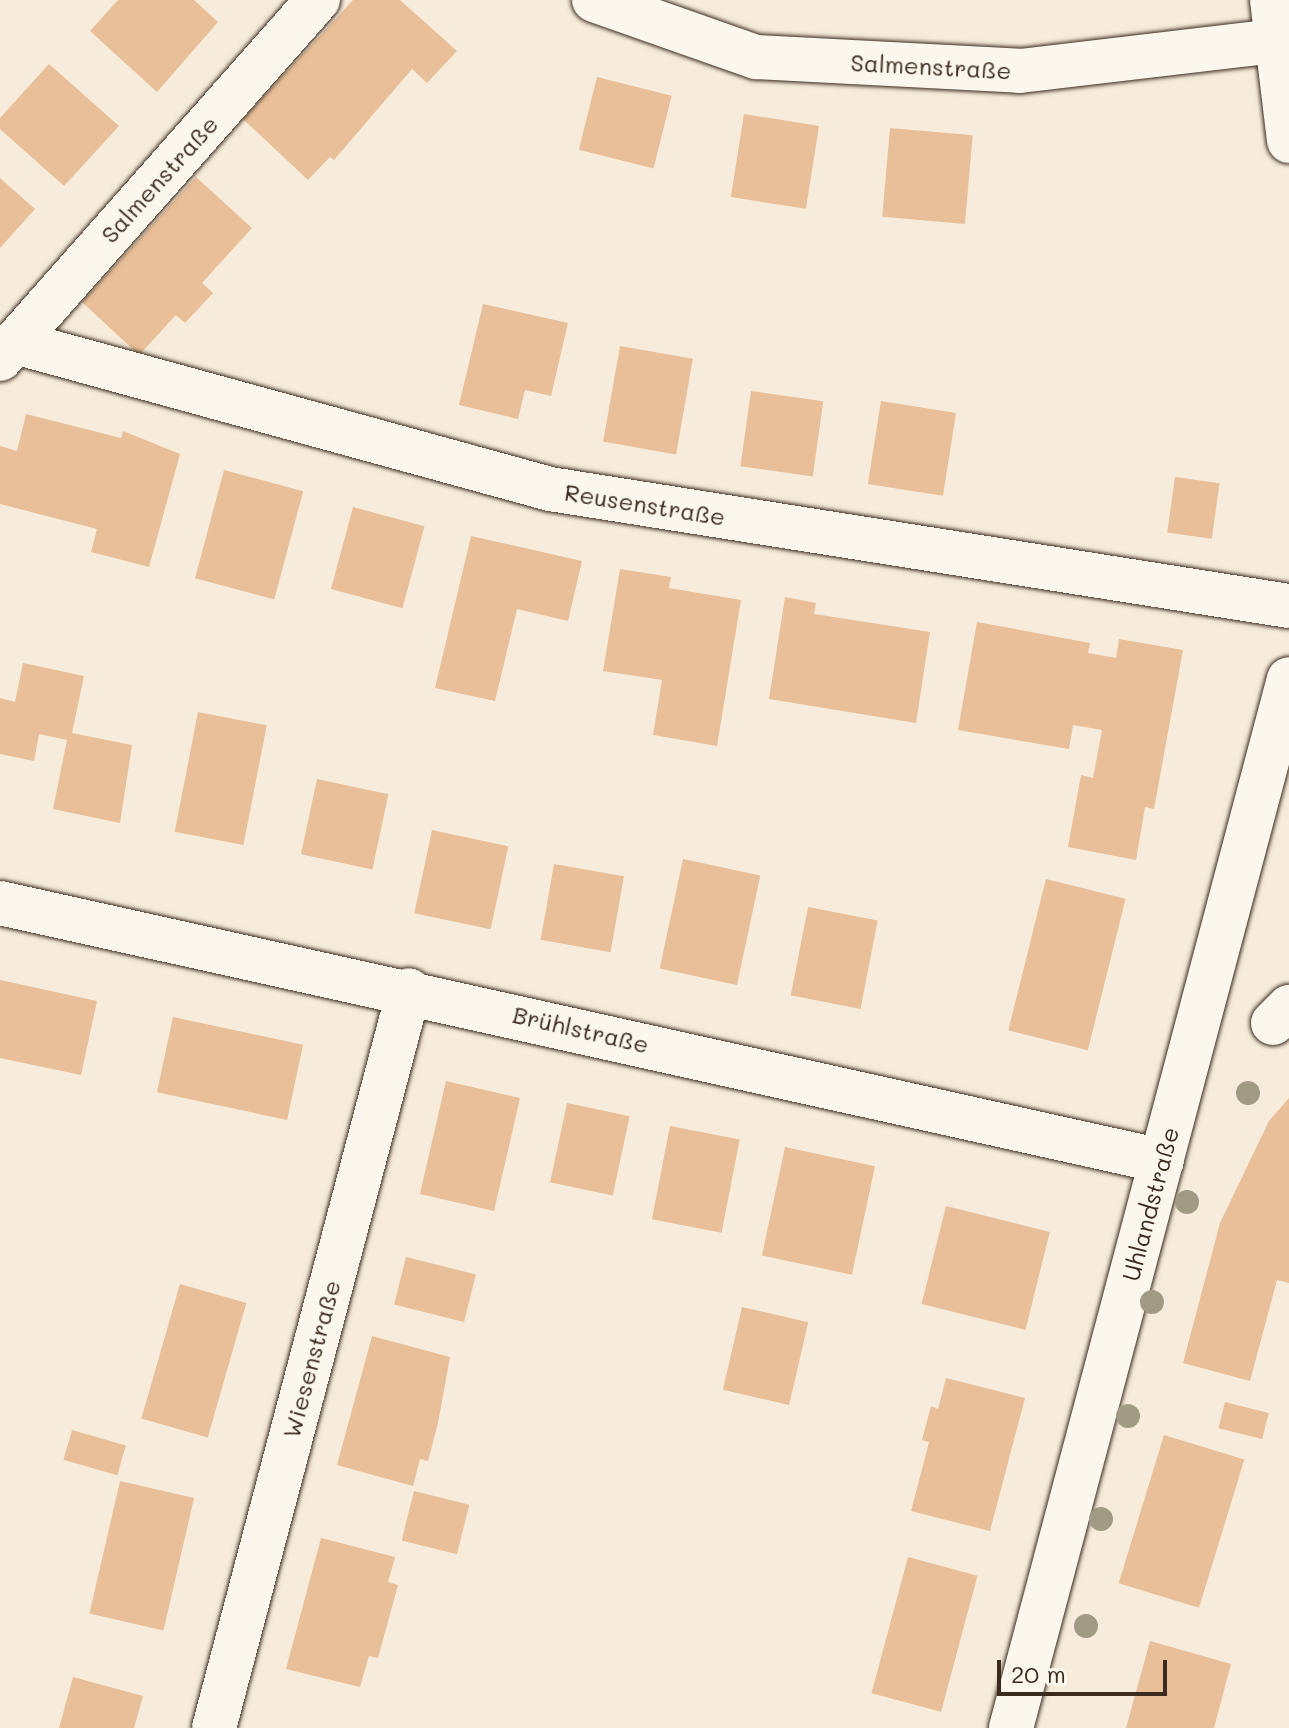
<!DOCTYPE html>
<html>
<head>
<meta charset="utf-8">
<style>
	body { margin:0 }
	#map { position:relative; width:1289px; height:1728px; overflow:hidden; background:#f7ecdb; font-family:Mali,sans-serif }
	div>[style] { position:absolute }
	.building>* { inset:0; background:#e8bf98; transform-origin:0 0 }
	.roads { filter:drop-shadow(0 0 2px #3b2a1e) drop-shadow(0 0 2px #3b2a1e) }
	.minor>* { height:44px; margin:-22px; padding:0 22px; transform-origin:22px; border-radius:22px; background:#fbf7ec }
	.trees>* { width:24px; height:24px; margin:-12px; border-radius:50%; background:#a19b85 }
	span { translate:-50% -50%; white-space:nowrap; text-align:center; line-height:1.15; -webkit-text-stroke:6px #fbf7ec; paint-order:stroke }
	.street-label { font-size:24px; color:#3b2a1e }
	.scale { position:absolute; left:997px; top:1660px; width:170px; height:36px; box-sizing:border-box; border:4px solid #3b2a1e; border-top:0; padding-left:10px; font-size:24px; line-height:28px; white-space:nowrap; color:#3b2a1e; -webkit-text-stroke:6px #fbf7ec; paint-order:stroke }
</style>
</head>
<body>
<div id="map">
	<div class="building">
		<div style="clip-path:polygon(118px 0,194px 0,218px 22px,157px 92px,90px 31px)"></div>
		<div style="clip-path:polygon(353px 0,400px 0,457px 51px,427px 83px,412px 69px,334px 160px,330px 157px,308px 180px,243px 119px)"></div>
		<div style="clip-path:polygon(49px 64px,119px 126px,64px 186px,0 129px,0 118px)"></div>
		<div style="left:597px;top:77px;width:77px;height:75px;rotate:14deg"></div>
		<div style="left:744px;top:114px;width:76px;height:84px;rotate:9deg"></div>
		<div style="left:890px;top:128px;width:83px;height:89px;rotate:5deg"></div>
		<div style="clip-path:polygon(196px 177px,252px 228px,202px 283px,213px 293px,185px 323px,176px 315px,139px 355px,82px 302px)"></div>
		<div style="clip-path:polygon(0 178px,35px 209px,0 248px)"></div>
		<div style="clip-path:polygon(483px 304px,568px 323px,551px 396px,525px 390px,518px 419px,459px 405px)"></div>
		<div style="left:620px;top:346px;width:74px;height:97px;rotate:10deg"></div>
		<div style="left:751px;top:391px;width:73px;height:76px;rotate:8deg"></div>
		<div style="left:881px;top:401px;width:76px;height:84px;rotate:9deg"></div>
		<div style="clip-path:polygon(26px 414px,121px 438px,123px 431px,180px 454px,149px 567px,91px 552px,97px 529px,0 504px,0 446px,17px 451px)"></div>
		<div style="left:224px;top:470px;width:82px;height:112px;rotate:15deg"></div>
		<div style="left:1175px;top:477px;width:45px;height:56px;rotate:8deg"></div>
		<div style="left:353px;top:507px;width:74px;height:85px;rotate:15deg"></div>
		<div style="clip-path:polygon(471px 536px,582px 561px,568px 621px,517px 609px,495px 701px,435px 688px)"></div>
		<div style="clip-path:polygon(620px 569px,671px 577px,669px 588px,741px 600px,717px 746px,653px 735px,662px 680px,603px 671px)"></div>
		<div style="clip-path:polygon(785px 597px,816px 603px,814px 614px,930px 632px,916px 723px,769px 699px)"></div>
		<div style="clip-path:polygon(977px 622px,1090px 643px,1088px 653px,1116px 658px,1119px 639px,1183px 650px,1154px 809px,1145px 807px,1136px 860px,1068px 847px,1081px 775px,1093px 778px,1102px 730px,1073px 725px,1069px 749px,958px 730px)"></div>
		<div style="clip-path:polygon(23px 663px,84px 676px,72px 733px,132px 745px,120px 823px,53px 809px,67px 740px,39px 734px,34px 761px,0 754px,0 698px,15px 702px)"></div>
		<div style="left:198px;top:712px;width:70px;height:122px;rotate:11deg"></div>
		<div style="left:317px;top:779px;width:73px;height:77px;rotate:12deg"></div>
		<div style="left:432px;top:830px;width:78px;height:85px;rotate:12deg"></div>
		<div style="left:683px;top:859px;width:79px;height:112px;rotate:12deg"></div>
		<div style="left:554px;top:864px;width:71px;height:77px;rotate:10deg"></div>
		<div style="left:1046px;top:879px;width:82px;height:156px;rotate:14deg"></div>
		<div style="left:808px;top:907px;width:71px;height:90px;rotate:11deg"></div>
		<div style="clip-path:polygon(0 980px,97px 1001px,81px 1075px,0 1058px)"></div>
		<div style="left:173px;top:1017px;width:133px;height:77px;rotate:12deg"></div>
		<div style="left:446px;top:1081px;width:76px;height:116px;rotate:13deg"></div>
		<div style="clip-path:polygon(1289px 1098px,1289px 1283px,1277px 1280px,1250px 1381px,1183px 1363px,1220px 1223px,1269px 1121px)"></div>
		<div style="left:567px;top:1103px;width:64px;height:81px;rotate:12deg"></div>
		<div style="left:670px;top:1126px;width:71px;height:95px;rotate:11deg"></div>
		<div style="left:785px;top:1147px;width:92px;height:111px;rotate:12deg"></div>
		<div style="left:946px;top:1206px;width:107px;height:101px;rotate:14deg"></div>
		<div style="left:406px;top:1257px;width:72px;height:49px;rotate:14deg"></div>
		<div style="left:180px;top:1284px;width:69px;height:140px;rotate:16deg"></div>
		<div style="left:742px;top:1307px;width:68px;height:85px;rotate:13deg"></div>
		<div style="clip-path:polygon(372px 1336px,450px 1357px,438px 1423px,428px 1461px,420px 1459px,413px 1486px,337px 1465px)"></div>
		<div style="clip-path:polygon(946px 1378px,1025px 1398px,990px 1531px,911px 1511px,929px 1442px,922px 1440px,931px 1406px,938px 1409px)"></div>
		<div style="left:1225px;top:1402px;width:45px;height:27px;rotate:14deg"></div>
		<div style="left:72px;top:1430px;width:56px;height:31px;rotate:16deg"></div>
		<div style="left:1164px;top:1435px;width:84px;height:155px;rotate:17deg"></div>
		<div style="left:120px;top:1481px;width:76px;height:136px;rotate:13deg"></div>
		<div style="left:414px;top:1491px;width:57px;height:51px;rotate:14deg"></div>
		<div style="clip-path:polygon(321px 1538px,395px 1557px,388px 1582px,398px 1585px,378px 1658px,369px 1656px,360px 1687px,286px 1669px)"></div>
		<div style="left:908px;top:1557px;width:72px;height:141px;rotate:15deg"></div>
		<div style="clip-path:polygon(1150px 1641px,1231px 1664px,1214px 1728px,1126px 1728px)"></div>
		<div style="clip-path:polygon(73px 1677px,143px 1696px,134px 1728px,59px 1728px)"></div>
	</div>
	<div class="roads">
		<div class="minor">
			<div style="left:594px;top:0;width:172px;rotate:19.4deg"></div>
			<div style="left:756px;top:57px;width:264px;rotate:3deg"></div>
			<div style="left:1020px;top:71px;width:258px;rotate:-6.7deg"></div>
			<div style="left:1272px;top:0;width:142px;rotate:83.1deg"></div>
			<div style="left:15px;top:342px;width:555px;rotate:15.36deg"></div>
			<div style="left:550px;top:489px;width:748px;rotate:9deg"></div>
			<div style="left:0;top:359px;width:480px;rotate:-48.5deg"></div>
			<div style="left:0;top:903px;width:1190px;rotate:12.52deg"></div>
			<div style="left:1273px;top:1023px;width:23px;rotate:-45deg"></div>
			<div style="left:214px;top:1728px;width:763px;rotate:-75.2deg"></div>
			<div style="left:1011px;top:1728px;width:1085px;rotate:-75.16deg"></div>
		</div>
	</div>
	<div class="trees">
		<div style="left:1248px;top:1093px"></div>
		<div style="left:1187px;top:1202px"></div>
		<div style="left:1152px;top:1302px"></div>
		<div style="left:1128px;top:1416px"></div>
		<div style="left:1101px;top:1519px"></div>
		<div style="left:1086px;top:1626px"></div>
	</div>
	<div class="street-label">
		<span style="left:931px;top:66px;rotate:3deg">Salmenstraße</span>
		<span style="left:159px;top:179px;rotate:-48deg">Salmenstraße</span>
		<span style="left:645px;top:504px;rotate:9deg">Reusenstraße</span>
		<span style="left:581px;top:1029px;rotate:13deg">Brühlstraße</span>
		<span style="left:1150px;top:1204px;rotate:-75deg">Uhlandstraße</span>
		<span style="left:311px;top:1359px;rotate:-75deg">Wiesenstraße</span>
	</div>
	<div class="scale">20 m</div>
</div>
</body>
</html>
